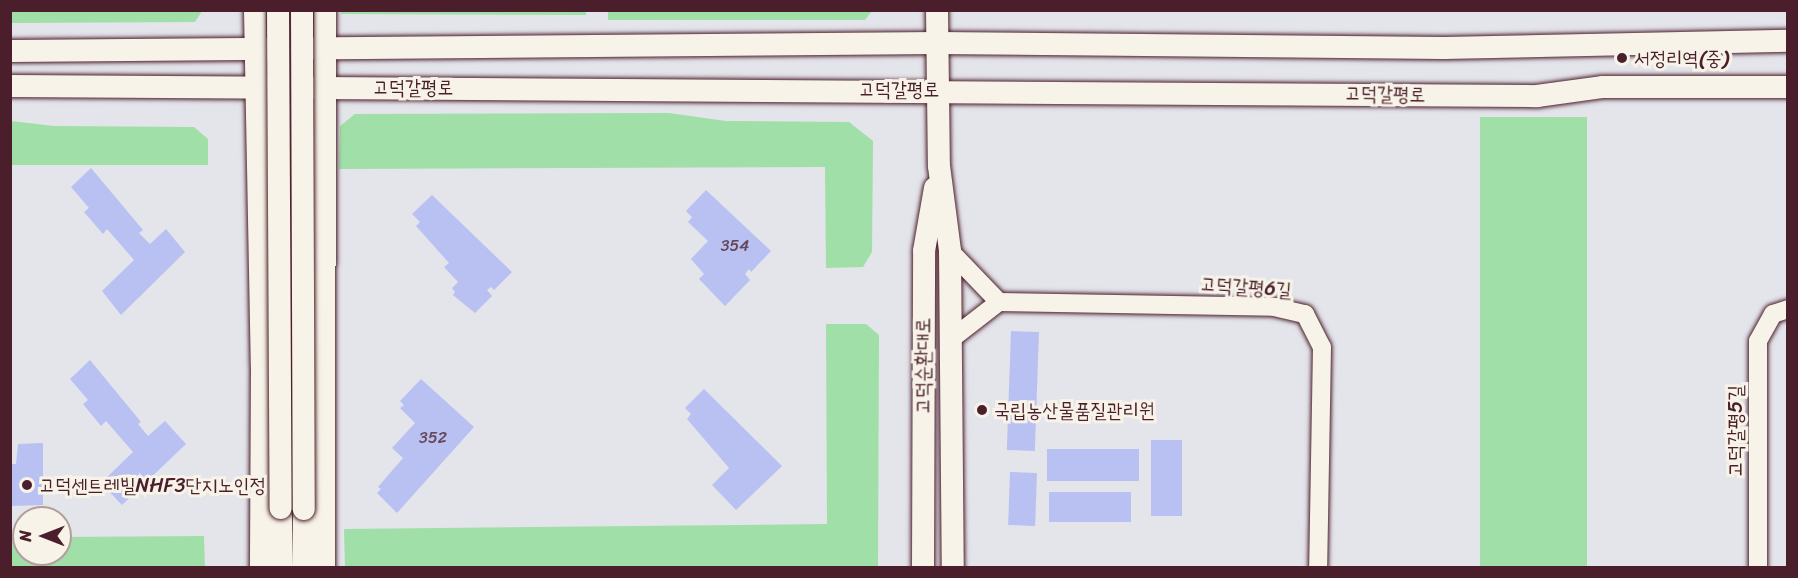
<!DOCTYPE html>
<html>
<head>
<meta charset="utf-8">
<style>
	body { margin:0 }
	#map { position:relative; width:1798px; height:578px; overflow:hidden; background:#e4e4eb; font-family:Sriracha,"Poor Story",sans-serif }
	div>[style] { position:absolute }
	.green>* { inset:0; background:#a0dfa7; transform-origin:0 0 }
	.building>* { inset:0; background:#b8c1f2; transform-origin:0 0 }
	.roads { filter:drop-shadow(0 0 2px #4a1f2b) drop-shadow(0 0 2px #4a1f2b) }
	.minor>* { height:18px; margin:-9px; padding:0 9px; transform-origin:9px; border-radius:9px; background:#f7f3e8 }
	.tertiary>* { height:22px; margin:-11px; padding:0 11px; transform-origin:11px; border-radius:11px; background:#f7f3e8 }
	.bridges { filter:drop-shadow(0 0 2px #4a1f2b) drop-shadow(0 0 2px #4a1f2b) }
	.tertiary-bridge>* { height:22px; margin:-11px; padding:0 11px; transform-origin:11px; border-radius:11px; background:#f7f3e8 }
	.dots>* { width:16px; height:16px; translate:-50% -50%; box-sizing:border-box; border:3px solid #f7f3e8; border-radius:50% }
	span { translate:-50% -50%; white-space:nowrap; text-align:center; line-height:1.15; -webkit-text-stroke:6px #f7f3e8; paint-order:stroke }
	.number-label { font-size:16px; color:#66485d }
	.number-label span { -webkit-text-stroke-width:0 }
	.poi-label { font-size:20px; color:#4a1f2b }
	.left { translate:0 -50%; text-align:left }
	.street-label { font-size:20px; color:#4a1f2b }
	.frame { position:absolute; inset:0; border:12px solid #4a1f2b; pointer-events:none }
	.north { position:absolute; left:12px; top:506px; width:60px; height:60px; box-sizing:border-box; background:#f7f3e8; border:2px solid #b29e9c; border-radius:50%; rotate:270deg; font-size:16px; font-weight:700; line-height:24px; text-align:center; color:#4a1f2b }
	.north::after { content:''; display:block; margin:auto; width:21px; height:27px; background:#4a1f2b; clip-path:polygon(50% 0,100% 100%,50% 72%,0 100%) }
</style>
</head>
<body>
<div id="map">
	<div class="green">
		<div style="clip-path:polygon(586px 10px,586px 15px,341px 14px,341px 11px)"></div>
		<div style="clip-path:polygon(10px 11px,11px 10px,202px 11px,195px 22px,11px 23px)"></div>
		<div style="clip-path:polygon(608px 11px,608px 10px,872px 11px,865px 20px,608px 20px)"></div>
		<div style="clip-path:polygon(669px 113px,726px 121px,849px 122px,873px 141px,872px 252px,863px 267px,826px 268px,825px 167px,339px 169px,340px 126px,355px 114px)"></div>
		<div style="left:1480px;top:117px;width:107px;height:450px"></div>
		<div style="clip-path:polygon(11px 121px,54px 126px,194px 127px,208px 139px,208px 165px,11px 165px)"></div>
		<div style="clip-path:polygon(826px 324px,866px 324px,879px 335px,878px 567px,345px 567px,344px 529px,827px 524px)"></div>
		<div style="clip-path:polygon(204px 536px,205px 567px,11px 567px,11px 537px,24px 537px,24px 554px,60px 554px,60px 537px)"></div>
	</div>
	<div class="building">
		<div style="clip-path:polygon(91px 168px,143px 230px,139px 233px,150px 244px,166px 229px,185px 252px,121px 315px,102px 291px,134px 260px,107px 229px,103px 234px,84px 212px,89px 208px,71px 187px)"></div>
		<div style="clip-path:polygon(706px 190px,771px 251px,751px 272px,749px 269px,745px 274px,750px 280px,725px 306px,699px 279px,704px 274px,691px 259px,708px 241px,688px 222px,692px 217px,686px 211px)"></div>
		<div style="clip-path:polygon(432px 195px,512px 272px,494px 290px,491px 287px,487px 290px,492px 296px,475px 313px,453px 295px,455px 292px,452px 288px,458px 282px,444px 267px,449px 263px,416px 226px,420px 222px,412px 214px)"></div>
		<div style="left:1011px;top:331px;width:28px;height:119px;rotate:2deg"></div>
		<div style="clip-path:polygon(90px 360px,141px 422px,138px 424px,148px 436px,165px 421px,186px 444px,122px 505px,101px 483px,133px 452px,106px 421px,101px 426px,83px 404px,88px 400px,70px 379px)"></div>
		<div style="clip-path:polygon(421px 379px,474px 427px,397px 513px,377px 493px,381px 489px,378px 487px,403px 458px,392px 448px,415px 423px,400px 408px,404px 405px,400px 401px)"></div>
		<div style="clip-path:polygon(704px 389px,782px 466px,736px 510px,712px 485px,729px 468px,687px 419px,691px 414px,685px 408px)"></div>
		<div style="left:1151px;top:440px;width:31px;height:76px"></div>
		<div style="clip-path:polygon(43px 443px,43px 505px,10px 506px,10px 464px,16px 464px,18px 444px)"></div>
		<div style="left:1047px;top:449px;width:92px;height:32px"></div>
		<div style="left:1010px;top:472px;width:27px;height:53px;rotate:2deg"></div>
		<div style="left:1049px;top:492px;width:82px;height:30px"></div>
	</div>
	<div class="roads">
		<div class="minor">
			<div style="left:950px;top:251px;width:71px;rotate:46.1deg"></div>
			<div style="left:999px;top:302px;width:275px;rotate:1deg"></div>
			<div style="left:1274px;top:307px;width:32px;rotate:13deg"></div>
			<div style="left:1305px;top:314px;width:37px;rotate:63deg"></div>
			<div style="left:1322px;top:347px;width:221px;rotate:91deg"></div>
			<div style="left:950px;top:340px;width:62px;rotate:-37.8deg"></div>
			<div style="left:1758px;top:568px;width:227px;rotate:-90deg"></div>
			<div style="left:1758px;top:341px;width:31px;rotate:-61deg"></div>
			<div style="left:1773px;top:314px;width:16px;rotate:-18deg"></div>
		</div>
		<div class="tertiary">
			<div style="left:255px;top:10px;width:356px;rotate:88.9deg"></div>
			<div style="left:262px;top:366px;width:202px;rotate:90.3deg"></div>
			<div style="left:937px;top:10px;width:156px;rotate:89.3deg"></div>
			<div style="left:939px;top:166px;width:86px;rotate:82.6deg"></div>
			<div style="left:950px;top:251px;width:317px;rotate:89.5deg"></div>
			<div style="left:10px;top:51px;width:927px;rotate:-0.49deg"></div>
			<div style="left:937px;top:43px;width:507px;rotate:0.57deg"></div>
			<div style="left:1444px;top:48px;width:344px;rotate:-1.2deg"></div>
			<div style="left:10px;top:86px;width:1527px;rotate:0.38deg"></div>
			<div style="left:1537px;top:96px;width:67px;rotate:-7.8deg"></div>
			<div style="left:1603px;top:87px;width:185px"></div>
			<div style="left:281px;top:508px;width:60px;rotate:90deg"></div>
			<div style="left:303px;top:568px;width:59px;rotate:-89deg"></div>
			<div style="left:324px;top:568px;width:558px;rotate:-89.9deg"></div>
			<div style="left:923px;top:568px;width:317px;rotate:-89.8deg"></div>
			<div style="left:924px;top:251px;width:64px;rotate:-80.1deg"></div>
		</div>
	</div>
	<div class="bridges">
		<div class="tertiary-bridge">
			<div style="left:278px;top:10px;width:498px;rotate:89.7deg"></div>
			<div style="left:302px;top:10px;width:499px;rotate:89.8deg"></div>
		</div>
	</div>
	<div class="dots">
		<div style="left:1622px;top:58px;background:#4a1f2b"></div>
		<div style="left:982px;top:410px;background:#4a1f2b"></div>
		<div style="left:27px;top:485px;background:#4a1f2b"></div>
	</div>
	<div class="number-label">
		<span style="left:735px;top:246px">354</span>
		<span style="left:433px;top:438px">352</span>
	</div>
	<div class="poi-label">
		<span class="left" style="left:1634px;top:58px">서정리역(중)</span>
		<span class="left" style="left:994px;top:410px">국립농산물품질관리원</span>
		<span class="left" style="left:39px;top:485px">고덕센트레빌NHF3단지노인정</span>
	</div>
	<div class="street-label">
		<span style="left:413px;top:87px">고덕갈평로</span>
		<span style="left:899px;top:89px">고덕갈평로</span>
		<span style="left:1385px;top:94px;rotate:1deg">고덕갈평로</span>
		<span style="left:1246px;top:287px;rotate:4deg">고덕갈평6길</span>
		<span style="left:923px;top:366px;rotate:-90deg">고덕순환대로</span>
		<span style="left:1735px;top:431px;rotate:-90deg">고덕갈평5길</span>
	</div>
	<div class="frame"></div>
	<div class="north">N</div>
</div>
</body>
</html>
